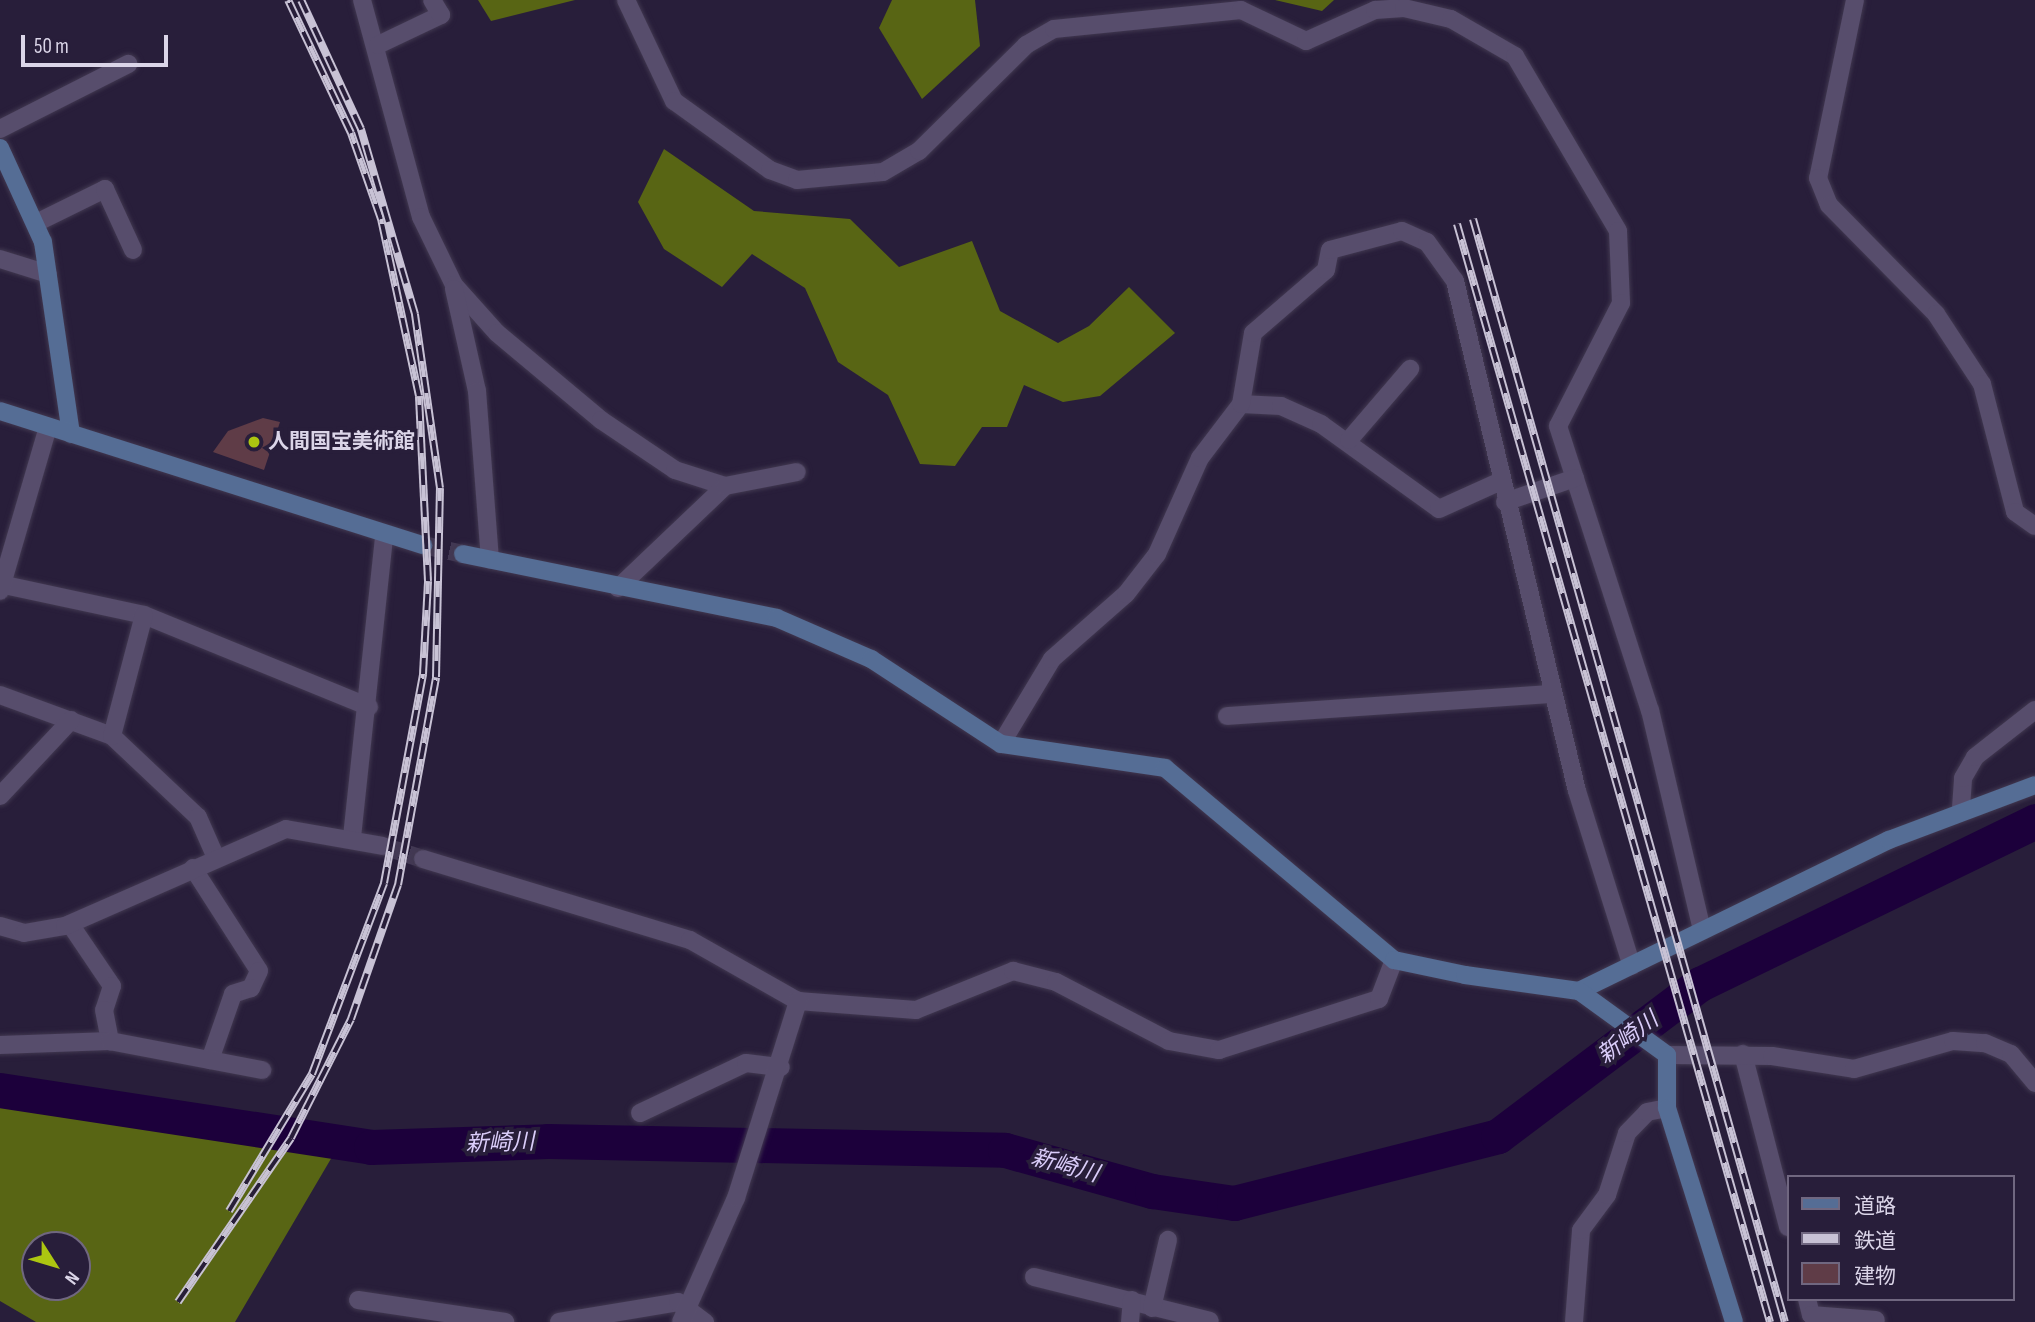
<!DOCTYPE html>
<html>
<head>
<meta charset="utf-8">
<style>
	body { margin:0 }
	#map { position:relative; width:2035px; height:1322px; overflow:hidden; background:#281e3a; font-family:"Sofia Sans Condensed","Noto Sans JP",sans-serif }
	div>[style] { position:absolute }
	.forest>* { inset:0; background:#586514 }
	.river>* { height:35px; margin:-17.5px; padding:0 17.5px; transform-origin:17.5px; border-radius:17.5px; background:#1c003b }
	.building>* { inset:0; background:#5f3c47 }
	.street-tunnel>* { height:18px; margin-top:-9px; transform-origin:0; background:repeating-linear-gradient(90deg,#433954 0 18px,transparent 0 27px) }
	.secondary-tunnel>* { height:18px; margin-top:-9px; transform-origin:0; background:repeating-linear-gradient(90deg,#433954 0 18px,transparent 0 27px) }
	.roads { filter:drop-shadow(0 0 2px #413850) drop-shadow(0 0 2px #413850) }
	.street>* { height:18px; margin:-9px; padding:0 9px; transform-origin:9px; border-radius:9px; background:#574d6c }
	.secondary>* { height:18px; margin:-9px; padding:0 9px; transform-origin:9px; border-radius:9px; background:#556d95 }
	.rail>* { height:8px; margin-top:-4px; transform-origin:0; background:repeating-linear-gradient(90deg,#281e3a 0 16px,#c8c2d5 0 32px); box-sizing:border-box; border-block:2px solid #c8c2d5 }
	.dots>* { width:19px; height:19px; translate:-50% -50%; box-sizing:border-box; border:4px solid #281e3a; border-radius:50% }
	span { translate:-50% -50%; white-space:nowrap; text-align:center; line-height:1.15; -webkit-text-stroke:7px #281e3a; paint-order:stroke }
	.poi-label { font-size:21px; color:#dbd5e8; font-weight:700 }
	.left { translate:0 -50%; text-align:left }
	.water-label { font-size:23px; color:#dacdfa; font-style:italic }
	.legend { position:absolute; left:1787px; top:1175px; width:228px; height:126px; box-sizing:border-box; background:#281e3a; border:2px solid #706780; margin:0; padding:9px 12px; list-style:none; font-size:21px; color:#dbd5e8 }
	.legend li { display:flex; align-items:center; gap:14px; height:35px }
	.legend b { width:35px; border:2px solid #706780 }
	.north { position:absolute; left:21px; top:1231px; width:70px; height:70px; box-sizing:border-box; background:#281e3a; border:2px solid #706780; border-radius:50%; rotate:127deg; font-size:19px; font-weight:700; line-height:28px; text-align:center; color:#dbd5e8 }
	.north::after { content:''; display:block; margin:auto; width:24px; height:32px; background:#acc611; clip-path:polygon(50% 0,100% 100%,50% 72%,0 100%) }
	.scale { position:absolute; left:21px; top:35px; width:147px; height:32px; box-sizing:border-box; border:4px solid #dbd5e8; border-top:0; padding-left:9px; font-size:21px; line-height:24px; white-space:nowrap; color:#dbd5e8; -webkit-text-stroke:5px #281e3a; paint-order:stroke }
</style>
</head>
<body>
<div id="map">
	<div class="forest">
		<div style="clip-path:polygon(478px 0,575px 0,491px 21px)"></div>
		<div style="clip-path:polygon(892px 0,975px 0,980px 46px,922px 99px,879px 28px)"></div>
		<div style="clip-path:polygon(1275px 0,1334px 0,1322px 11px)"></div>
		<div style="clip-path:polygon(664px 149px,754px 211px,850px 219px,899px 267px,972px 241px,1000px 311px,1058px 343px,1089px 326px,1129px 287px,1175px 333px,1100px 396px,1063px 402px,1024px 385px,1007px 427px,982px 427px,955px 466px,920px 464px,888px 395px,838px 362px,805px 288px,752px 254px,722px 287px,664px 249px,638px 202px)"></div>
		<div style="clip-path:polygon(evenodd,0 1102px,192px 1133px,332px 1157px,235px 1322px,36px 1322px,0 1301px,0 1102px,35px 1245px,77px 1245px,77px 1287px,35px 1287px,35px 1245px)"></div>
	</div>
	<div class="river">
		<div style="left:0;top:1090px;width:375px;rotate:8.7deg"></div>
		<div style="left:371px;top:1147px;width:177px;rotate:-1.9deg"></div>
		<div style="left:548px;top:1141px;width:457px;rotate:1.1deg"></div>
		<div style="left:1005px;top:1150px;width:153px;rotate:15.6deg"></div>
		<div style="left:1152px;top:1191px;width:83px;rotate:8.3deg"></div>
		<div style="left:1234px;top:1203px;width:272px;rotate:-14.2deg"></div>
		<div style="left:1498px;top:1136px;width:253px;rotate:-37deg"></div>
		<div style="left:1700px;top:984px;width:373px;rotate:-25.9deg"></div>
	</div>
	<div class="building">
		<div style="clip-path:polygon(263px 418px,280px 422px,264px 470px,213px 452px,228px 431px)"></div>
	</div>
	<div class="street-tunnel">
		<div style="left:383px;top:846px;width:42px;rotate:18deg"></div>
	</div>
	<div class="secondary-tunnel">
		<div style="left:423px;top:545px;width:41px;rotate:12.7deg"></div>
	</div>
	<div class="roads">
		<div class="street">
			<div style="left:362px;top:0;width:225px;rotate:74.8deg"></div>
			<div style="left:421px;top:217px;width:76px;rotate:64.1deg"></div>
			<div style="left:454px;top:285px;width:64px;rotate:48.1deg"></div>
			<div style="left:497px;top:333px;width:136px;rotate:39.9deg"></div>
			<div style="left:601px;top:420px;width:89px;rotate:34deg"></div>
			<div style="left:675px;top:470px;width:52px;rotate:17.7deg"></div>
			<div style="left:626px;top:0;width:112px;rotate:64.6deg"></div>
			<div style="left:674px;top:101px;width:118px;rotate:35.7deg"></div>
			<div style="left:770px;top:170px;width:29px;rotate:20deg"></div>
			<div style="left:797px;top:180px;width:86px;rotate:-5.3deg"></div>
			<div style="left:883px;top:172px;width:42px;rotate:-30.3deg"></div>
			<div style="left:919px;top:151px;width:151px;rotate:-44.7deg"></div>
			<div style="left:1026px;top:45px;width:32px;rotate:-30deg"></div>
			<div style="left:1054px;top:29px;width:188px;rotate:-5.8deg"></div>
			<div style="left:1241px;top:10px;width:72px;rotate:25.5deg"></div>
			<div style="left:1306px;top:41px;width:76px;rotate:-24.2deg"></div>
			<div style="left:1375px;top:10px;width:29px;rotate:-4deg"></div>
			<div style="left:1404px;top:8px;width:48px;rotate:13.2deg"></div>
			<div style="left:1451px;top:19px;width:74px;rotate:30deg"></div>
			<div style="left:1515px;top:56px;width:203px;rotate:59.5deg"></div>
			<div style="left:1618px;top:231px;width:72px;rotate:87.6deg"></div>
			<div style="left:1621px;top:303px;width:138px;rotate:117.1deg"></div>
			<div style="left:1558px;top:426px;width:299px;rotate:72.1deg"></div>
			<div style="left:1650px;top:710px;width:226px;rotate:76.7deg"></div>
			<div style="left:1855px;top:0;width:182px;rotate:101.7deg"></div>
			<div style="left:1818px;top:178px;width:29px;rotate:68deg"></div>
			<div style="left:1829px;top:205px;width:153px;rotate:45.5deg"></div>
			<div style="left:1936px;top:314px;width:84px;rotate:56.7deg"></div>
			<div style="left:1982px;top:384px;width:132px;rotate:75.5deg"></div>
			<div style="left:2015px;top:512px;width:24px;rotate:35deg"></div>
			<div style="left:378px;top:45px;width:70px;rotate:-25.5deg"></div>
			<div style="left:441px;top:15px;width:17px;rotate:-121deg"></div>
			<div style="left:0;top:129px;width:144px;rotate:-26.9deg"></div>
			<div style="left:36px;top:223px;width:77px;rotate:-26.2deg"></div>
			<div style="left:105px;top:189px;width:67px;rotate:65.3deg"></div>
			<div style="left:0;top:259px;width:50px;rotate:17.4deg"></div>
			<div style="left:454px;top:289px;width:105px;rotate:77.3deg"></div>
			<div style="left:477px;top:391px;width:169px;rotate:85.6deg"></div>
			<div style="left:1241px;top:404px;width:40px;rotate:2.9deg"></div>
			<div style="left:1281px;top:406px;width:44px;rotate:24.2deg"></div>
			<div style="left:1321px;top:424px;width:145px;rotate:35.8deg"></div>
			<div style="left:1439px;top:509px;width:68px;rotate:-24.3deg"></div>
			<div style="left:1349px;top:440px;width:94px;rotate:-49.3deg"></div>
			<div style="left:1505px;top:502px;width:74px;rotate:-18.9deg"></div>
			<div style="left:0;top:584px;width:147px;rotate:12.1deg"></div>
			<div style="left:144px;top:615px;width:243px;rotate:22.2deg"></div>
			<div style="left:618px;top:588px;width:148px;rotate:-43.6deg"></div>
			<div style="left:725px;top:486px;width:73px;rotate:-11deg"></div>
			<div style="left:0;top:591px;width:171px;rotate:-73.7deg"></div>
			<div style="left:0;top:695px;width:119px;rotate:20.1deg"></div>
			<div style="left:112px;top:736px;width:118px;rotate:43.3deg"></div>
			<div style="left:198px;top:817px;width:45px;rotate:66.3deg"></div>
			<div style="left:1227px;top:716px;width:326px;rotate:-3.9deg"></div>
			<div style="left:112px;top:736px;width:125px;rotate:-75.2deg"></div>
			<div style="left:1001px;top:744px;width:99px;rotate:-59deg"></div>
			<div style="left:1052px;top:659px;width:98px;rotate:-41.3deg"></div>
			<div style="left:1126px;top:594px;width:51px;rotate:-52.2deg"></div>
			<div style="left:1157px;top:554px;width:105px;rotate:-65.9deg"></div>
			<div style="left:1200px;top:458px;width:68px;rotate:-52.8deg"></div>
			<div style="left:1241px;top:404px;width:72px;rotate:-80.4deg"></div>
			<div style="left:1253px;top:333px;width:96px;rotate:-40.8deg"></div>
			<div style="left:1326px;top:270px;width:20px;rotate:-79deg"></div>
			<div style="left:1330px;top:250px;width:74px;rotate:-14.8deg"></div>
			<div style="left:1402px;top:231px;width:27px;rotate:24deg"></div>
			<div style="left:1427px;top:242px;width:48px;rotate:54.3deg"></div>
			<div style="left:1455px;top:281px;width:524px;rotate:76.55deg"></div>
			<div style="left:1577px;top:791px;width:183px;rotate:72.6deg"></div>
			<div style="left:0;top:796px;width:104px;rotate:-46.9deg"></div>
			<div style="left:1961px;top:808px;width:30px;rotate:-86deg"></div>
			<div style="left:1963px;top:778px;width:24px;rotate:-60deg"></div>
			<div style="left:1975px;top:757px;width:76px;rotate:-38.1deg"></div>
			<div style="left:352px;top:837px;width:302px;rotate:-83.9deg"></div>
			<div style="left:423px;top:859px;width:279px;rotate:16.9deg"></div>
			<div style="left:690px;top:940px;width:124px;rotate:29.5deg"></div>
			<div style="left:798px;top:1001px;width:118px;rotate:4.4deg"></div>
			<div style="left:916px;top:1010px;width:105px;rotate:-21.9deg"></div>
			<div style="left:1013px;top:971px;width:44px;rotate:14.3deg"></div>
			<div style="left:1056px;top:982px;width:127px;rotate:27.6deg"></div>
			<div style="left:1169px;top:1041px;width:51px;rotate:10.2deg"></div>
			<div style="left:1219px;top:1050px;width:168px;rotate:-17.7deg"></div>
			<div style="left:1379px;top:999px;width:42px;rotate:-69deg"></div>
			<div style="left:193px;top:868px;width:122px;rotate:57.3deg"></div>
			<div style="left:259px;top:971px;width:19px;rotate:115deg"></div>
			<div style="left:251px;top:988px;width:19px;rotate:162deg"></div>
			<div style="left:233px;top:994px;width:70px;rotate:109.2deg"></div>
			<div style="left:70px;top:924px;width:75px;rotate:55.9deg"></div>
			<div style="left:112px;top:986px;width:25px;rotate:108deg"></div>
			<div style="left:104px;top:1010px;width:32px;rotate:79deg"></div>
			<div style="left:0;top:926px;width:25px;rotate:16deg"></div>
			<div style="left:24px;top:933px;width:42px;rotate:-9.7deg"></div>
			<div style="left:65px;top:926px;width:241px;rotate:-23.7deg"></div>
			<div style="left:286px;top:829px;width:98px;rotate:9.9deg"></div>
			<div style="left:0;top:1045px;width:110px;rotate:-2.1deg"></div>
			<div style="left:110px;top:1041px;width:155px;rotate:10.8deg"></div>
			<div style="left:1743px;top:1054px;width:179px;rotate:75.4deg"></div>
			<div style="left:1667px;top:1055px;width:105px;rotate:0.5deg"></div>
			<div style="left:1772px;top:1056px;width:83px;rotate:9deg"></div>
			<div style="left:1854px;top:1069px;width:103px;rotate:-15.8deg"></div>
			<div style="left:1953px;top:1041px;width:32px;rotate:4deg"></div>
			<div style="left:1985px;top:1043px;width:28px;rotate:23deg"></div>
			<div style="left:2011px;top:1054px;width:38px;rotate:50deg"></div>
			<div style="left:640px;top:1113px;width:117px;rotate:-25.3deg"></div>
			<div style="left:746px;top:1063px;width:35px;rotate:7deg"></div>
			<div style="left:1034px;top:1277px;width:181px;rotate:14deg"></div>
			<div style="left:1807px;top:1299px;width:16px;rotate:76deg"></div>
			<div style="left:1811px;top:1315px;width:65px;rotate:4.4deg"></div>
			<div style="left:358px;top:1300px;width:149px;rotate:8.5deg"></div>
			<div style="left:1152px;top:1308px;width:70px;rotate:-76.8deg"></div>
			<div style="left:559px;top:1322px;width:121px;rotate:-9.5deg"></div>
			<div style="left:678px;top:1302px;width:34px;rotate:37deg"></div>
			<div style="left:681px;top:1322px;width:136px;rotate:-66.1deg"></div>
			<div style="left:736px;top:1198px;width:207px;rotate:-72.5deg"></div>
			<div style="left:1130px;top:1322px;width:22px;rotate:-85deg"></div>
			<div style="left:1574px;top:1322px;width:92px;rotate:-85.6deg"></div>
			<div style="left:1581px;top:1230px;width:44px;rotate:-53.4deg"></div>
			<div style="left:1607px;top:1195px;width:65px;rotate:-72.1deg"></div>
			<div style="left:1627px;top:1133px;width:29px;rotate:-46deg"></div>
			<div style="left:1647px;top:1112px;width:20px;rotate:-11deg"></div>
		</div>
		<div class="secondary">
			<div style="left:0;top:148px;width:103px;rotate:65.4deg"></div>
			<div style="left:43px;top:242px;width:194px;rotate:81.7deg"></div>
			<div style="left:0;top:411px;width:444px;rotate:17.6deg"></div>
			<div style="left:463px;top:554px;width:320px;rotate:11.5deg"></div>
			<div style="left:777px;top:618px;width:103px;rotate:23.6deg"></div>
			<div style="left:871px;top:659px;width:155px;rotate:33.2deg"></div>
			<div style="left:1001px;top:744px;width:166px;rotate:8.3deg"></div>
			<div style="left:1165px;top:768px;width:299px;rotate:40deg"></div>
			<div style="left:1394px;top:960px;width:73px;rotate:11.9deg"></div>
			<div style="left:1465px;top:975px;width:115px;rotate:8deg"></div>
			<div style="left:1579px;top:991px;width:345px;rotate:-26deg"></div>
			<div style="left:1889px;top:840px;width:156px;rotate:-20.6deg"></div>
			<div style="left:1579px;top:991px;width:109px;rotate:36deg"></div>
			<div style="left:1667px;top:1055px;width:53px;rotate:90deg"></div>
			<div style="left:1667px;top:1108px;width:224px;rotate:72.6deg"></div>
		</div>
	</div>
	<div class="rail">
		<div style="left:1473px;top:219px;width:1146px;rotate:74.21deg"></div>
		<div style="left:1457px;top:224px;width:1142px;rotate:74.09deg"></div>
		<div style="left:229px;top:1211px;width:160px;rotate:-58.8deg"></div>
		<div style="left:312px;top:1074px;width:204px;rotate:-69.3deg"></div>
		<div style="left:384px;top:883px;width:213px;rotate:-79.4deg"></div>
		<div style="left:423px;top:674px;width:93px;rotate:-86.9deg"></div>
		<div style="left:428px;top:581px;width:185px;rotate:-92.8deg"></div>
		<div style="left:419px;top:396px;width:181px;rotate:-102.1deg"></div>
		<div style="left:381px;top:219px;width:91px;rotate:-109.2deg"></div>
		<div style="left:351px;top:133px;width:147px;rotate:-115.3deg"></div>
		<div style="left:178px;top:1302px;width:199px;rotate:-55.4deg"></div>
		<div style="left:291px;top:1138px;width:133px;rotate:-63.2deg"></div>
		<div style="left:351px;top:1019px;width:142px;rotate:-70.7deg"></div>
		<div style="left:398px;top:885px;width:211px;rotate:-79.6deg"></div>
		<div style="left:436px;top:677px;width:189px;rotate:-88.8deg"></div>
		<div style="left:440px;top:488px;width:176px;rotate:-98.2deg"></div>
		<div style="left:415px;top:314px;width:193px;rotate:-106.3deg"></div>
		<div style="left:361px;top:129px;width:142px;rotate:-114.9deg"></div>
	</div>
	<div class="dots">
		<div style="left:254px;top:442px;background:#acc611"></div>
	</div>
	<div class="poi-label">
		<span class="left" style="left:268px;top:442px">人間国宝美術館</span>
	</div>
	<div class="water-label">
		<span style="left:1628px;top:1038px;rotate:-37deg">新崎川</span>
		<span style="left:500px;top:1143px;rotate:-2deg">新崎川</span>
		<span style="left:1065px;top:1166px;rotate:15deg">新崎川</span>
	</div>
	<ul class="legend">
	<li><b style="height:9px;background:#556d95"></b>道路</li>
	<li><b style="height:9px;background:#c8c2d5"></b>鉄道</li>
	<li><b style="height:19px;background:#5f3c47"></b>建物</li>
	</ul>
	<div class="north">N</div>
	<div class="scale">50 m</div>
</div>
</body>
</html>
